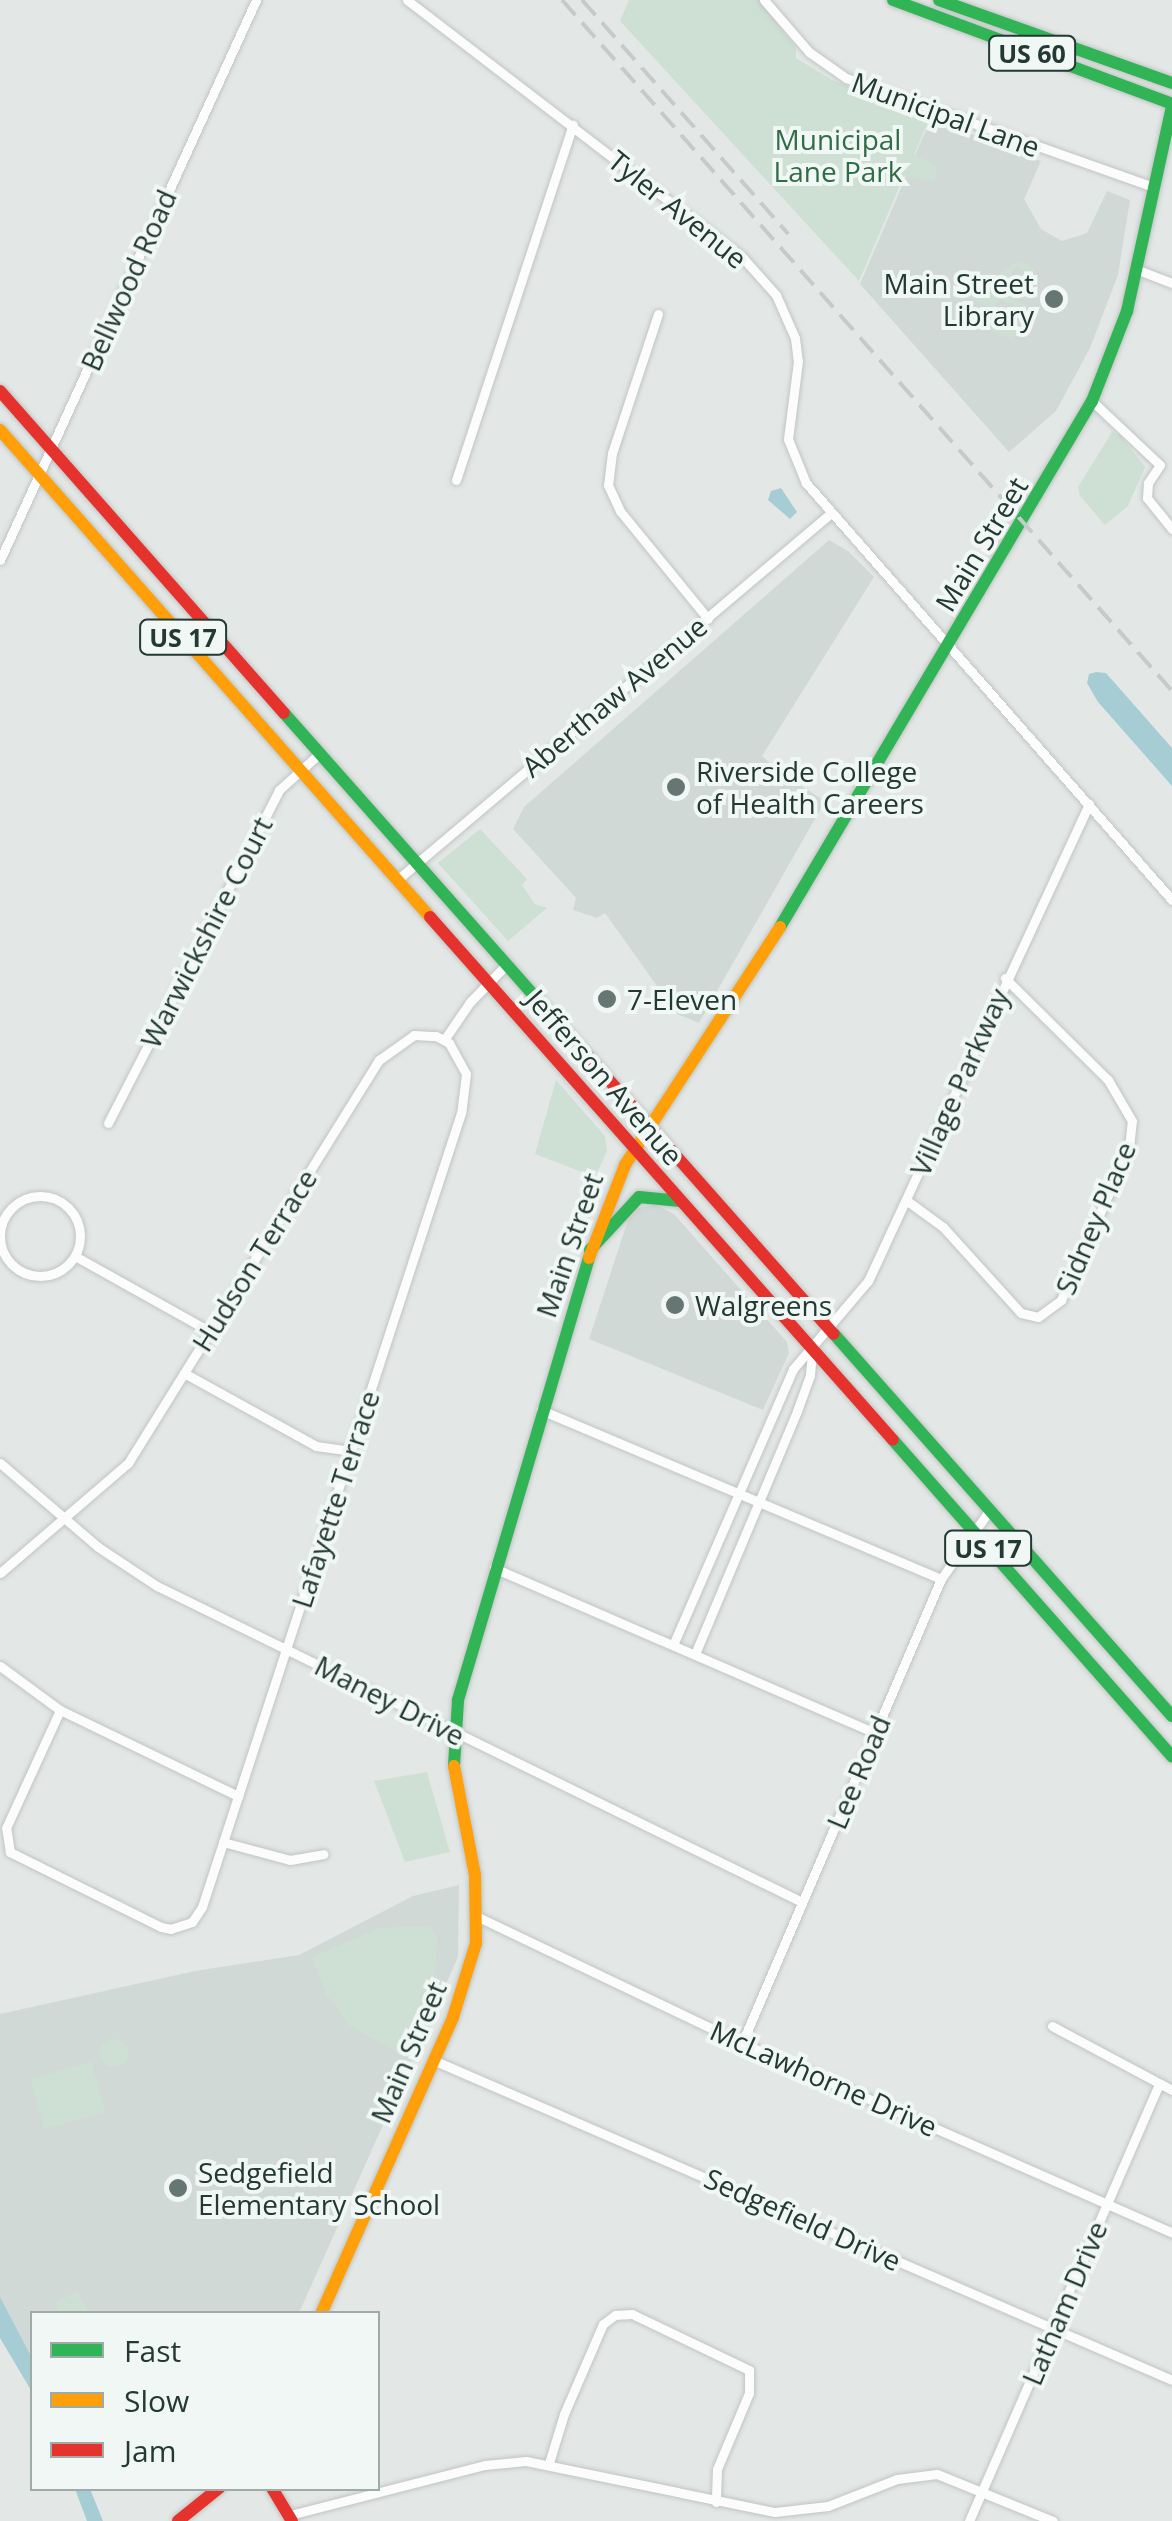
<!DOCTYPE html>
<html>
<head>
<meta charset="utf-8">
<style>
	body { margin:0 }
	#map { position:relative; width:1172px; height:2521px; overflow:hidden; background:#e3e8e6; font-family:"Open Sans",sans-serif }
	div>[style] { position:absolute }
	.built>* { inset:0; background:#d1d9d6 }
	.green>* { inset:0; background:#cde0d3; transform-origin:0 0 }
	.round { border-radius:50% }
	.water>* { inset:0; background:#a6cdd3 }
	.roads { filter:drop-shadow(0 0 2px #c0c5c3) drop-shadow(0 0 2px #c0c5c3) }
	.street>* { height:9px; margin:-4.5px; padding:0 4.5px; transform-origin:4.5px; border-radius:4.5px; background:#fbfcfb }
	.street>.ring { margin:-4.5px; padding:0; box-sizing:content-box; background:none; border:9px solid #fbfcfb; border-radius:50% }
	.fast>* { height:12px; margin:-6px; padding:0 6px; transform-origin:6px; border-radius:6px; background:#30b455 }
	.slow>* { height:12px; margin:-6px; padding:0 6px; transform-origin:6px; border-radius:6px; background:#ff9f0a }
	.jam>* { height:12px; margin:-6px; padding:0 6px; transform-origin:6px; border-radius:6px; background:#e5322d }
	.rail>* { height:4px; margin-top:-2px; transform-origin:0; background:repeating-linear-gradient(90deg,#c6cac9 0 20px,transparent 0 30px) }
	.dots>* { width:28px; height:28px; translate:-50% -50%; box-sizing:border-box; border:5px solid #f1f7f4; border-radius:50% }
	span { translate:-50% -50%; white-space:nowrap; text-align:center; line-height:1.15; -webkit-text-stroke:8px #f1f7f4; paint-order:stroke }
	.shield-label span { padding:2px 8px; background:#f1f7f4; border:2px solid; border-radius:8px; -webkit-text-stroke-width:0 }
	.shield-label { font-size:25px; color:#233933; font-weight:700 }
	.street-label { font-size:28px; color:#233933 }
	.park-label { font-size:28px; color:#306d47 }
	.poi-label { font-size:28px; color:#233933 }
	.right { translate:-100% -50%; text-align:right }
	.left { translate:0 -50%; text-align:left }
	.legend { position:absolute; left:30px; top:2311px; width:350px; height:180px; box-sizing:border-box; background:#f1f7f4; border:2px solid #9faba7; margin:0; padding:12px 18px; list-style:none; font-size:30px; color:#233933 }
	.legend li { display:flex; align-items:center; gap:20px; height:50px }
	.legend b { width:50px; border:2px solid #9faba7 }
</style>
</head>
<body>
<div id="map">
	<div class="built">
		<div style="clip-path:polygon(931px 118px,1041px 161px,1024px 199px,1041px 229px,1062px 241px,1087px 233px,1107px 191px,1130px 200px,1118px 275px,1090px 348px,1056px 411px,1009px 452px,860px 284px)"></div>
		<div style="clip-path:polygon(829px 540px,848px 551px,874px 577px,762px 756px,781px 773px,825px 801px,699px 1023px,677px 1014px,605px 913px,597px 918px,573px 910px,576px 898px,513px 829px,524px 807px)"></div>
		<div style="clip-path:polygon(656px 1205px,674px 1214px,787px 1342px,789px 1353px,763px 1410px,589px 1339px,628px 1220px,638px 1208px)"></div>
		<div style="clip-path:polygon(459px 1885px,458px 1957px,299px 2313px,32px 2314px,32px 2377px,0 2321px,0 2014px,195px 1971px,299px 1955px,413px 1896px)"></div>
	</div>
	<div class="green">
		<div style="clip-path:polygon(629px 0,759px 0,796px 48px,796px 58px,832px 80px,930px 117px,914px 155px,938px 166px,934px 181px,904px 176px,859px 281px,620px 21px)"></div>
		<div style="clip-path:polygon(1016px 262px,1032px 266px,1030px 273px,1015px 267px,1003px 296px,1028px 306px,1022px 319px,1012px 315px,1015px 306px,999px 299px,994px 309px,976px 302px,991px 281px)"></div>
		<div style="clip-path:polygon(975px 307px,989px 313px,987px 319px,1008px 328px,1011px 321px,1019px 325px,1013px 340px,969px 321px)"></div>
		<div style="clip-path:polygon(1112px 432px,1120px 435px,1145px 467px,1128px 506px,1105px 525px,1080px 496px,1078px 487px)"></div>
		<div style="clip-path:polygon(480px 829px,527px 879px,522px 885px,535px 904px,547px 908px,508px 941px,438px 863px)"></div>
		<div style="clip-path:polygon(556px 1080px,605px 1136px,607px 1151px,595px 1177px,535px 1154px)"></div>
		<div style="clip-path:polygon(427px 1772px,450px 1852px,405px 1862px,374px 1781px)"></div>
		<div style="clip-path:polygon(430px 1926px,437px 1937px,433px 2019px,414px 2062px,349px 2025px,326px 1994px,312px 1957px,380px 1928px)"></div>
		<div class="round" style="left:100px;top:2039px;width:28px;height:28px"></div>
		<div style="left:91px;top:2062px;width:52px;height:63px;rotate:74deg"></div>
		<div style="clip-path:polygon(77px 2291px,90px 2313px,60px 2313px,54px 2304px)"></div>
	</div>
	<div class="water">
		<div style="clip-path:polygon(781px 488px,797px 512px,790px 519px,768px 500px,771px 491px)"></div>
		<div style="clip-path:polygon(1096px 672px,1106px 673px,1172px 748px,1172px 786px,1098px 702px,1087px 683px,1089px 674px)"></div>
		<div style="clip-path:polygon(0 2297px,32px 2358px,32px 2392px,0 2338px)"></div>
		<div style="clip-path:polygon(75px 2489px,90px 2489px,103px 2521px,87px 2521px)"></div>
	</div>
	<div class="roads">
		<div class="street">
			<div style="left:407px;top:0;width:424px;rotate:37.5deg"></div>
			<div style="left:743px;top:258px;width:50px;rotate:48.3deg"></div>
			<div style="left:776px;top:295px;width:47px;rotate:66.2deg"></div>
			<div style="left:795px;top:338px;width:23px;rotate:83deg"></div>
			<div style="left:798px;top:361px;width:79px;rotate:97.3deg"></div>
			<div style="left:788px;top:439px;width:48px;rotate:67.8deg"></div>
			<div style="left:806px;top:483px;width:555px;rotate:48.73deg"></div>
			<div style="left:764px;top:0;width:69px;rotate:49.1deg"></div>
			<div style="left:809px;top:52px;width:45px;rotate:35.1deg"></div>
			<div style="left:846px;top:78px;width:327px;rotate:19.5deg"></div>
			<div style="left:1138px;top:270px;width:36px;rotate:21deg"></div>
			<div style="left:658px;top:314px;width:146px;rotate:108.3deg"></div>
			<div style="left:612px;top:453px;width:32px;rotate:97deg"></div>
			<div style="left:608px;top:485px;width:29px;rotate:65deg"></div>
			<div style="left:620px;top:511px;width:139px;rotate:50.8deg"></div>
			<div style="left:1092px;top:401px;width:93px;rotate:43.3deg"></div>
			<div style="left:1160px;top:465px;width:22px;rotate:124deg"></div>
			<div style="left:1148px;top:483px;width:15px;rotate:94deg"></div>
			<div style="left:1147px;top:498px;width:40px;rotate:51deg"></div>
			<div style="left:456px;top:480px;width:374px;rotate:-71.8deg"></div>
			<div style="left:0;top:560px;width:616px;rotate:-65.43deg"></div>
			<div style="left:397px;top:880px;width:568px;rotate:-40.22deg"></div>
			<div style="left:444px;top:1040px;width:46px;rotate:-55.6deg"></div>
			<div style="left:470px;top:1002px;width:53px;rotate:-45.8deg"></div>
			<div style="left:108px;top:1123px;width:374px;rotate:-62.8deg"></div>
			<div style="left:279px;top:790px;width:55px;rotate:-42.1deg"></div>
			<div class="ring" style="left:0;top:1196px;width:71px;height:71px"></div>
			<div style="left:906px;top:1200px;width:46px;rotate:36.1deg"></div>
			<div style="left:943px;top:1227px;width:116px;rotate:47.8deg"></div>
			<div style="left:1021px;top:1313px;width:17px;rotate:13deg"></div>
			<div style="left:1038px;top:1317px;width:29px;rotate:-36deg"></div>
			<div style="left:1061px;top:1300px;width:167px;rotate:-65.9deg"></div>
			<div style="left:1129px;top:1148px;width:27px;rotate:-84deg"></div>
			<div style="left:1132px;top:1121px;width:48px;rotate:-120.3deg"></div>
			<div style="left:1108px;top:1080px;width:145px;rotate:-135.3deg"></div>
			<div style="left:75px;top:1256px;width:154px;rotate:29.2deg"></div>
			<div style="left:184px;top:1373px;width:151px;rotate:28.9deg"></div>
			<div style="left:316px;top:1446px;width:35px;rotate:8deg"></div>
			<div style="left:541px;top:1410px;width:434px;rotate:22.9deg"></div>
			<div style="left:0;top:1463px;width:129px;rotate:40.6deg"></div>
			<div style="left:98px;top:1547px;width:71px;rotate:33.5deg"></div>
			<div style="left:157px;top:1586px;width:718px;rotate:26.1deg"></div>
			<div style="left:494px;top:1568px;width:415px;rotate:23.4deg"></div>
			<div style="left:0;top:1573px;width:169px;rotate:-40.7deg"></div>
			<div style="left:128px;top:1463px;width:475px;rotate:-58.1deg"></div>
			<div style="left:379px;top:1060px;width:43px;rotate:-35.5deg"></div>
			<div style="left:414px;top:1035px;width:22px;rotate:3deg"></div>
			<div style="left:436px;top:1036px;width:15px;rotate:28deg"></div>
			<div style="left:449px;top:1043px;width:35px;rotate:61deg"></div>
			<div style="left:466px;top:1074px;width:39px;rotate:97deg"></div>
			<div style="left:461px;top:1113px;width:835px;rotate:108.07deg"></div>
			<div style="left:202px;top:1907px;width:18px;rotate:124deg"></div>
			<div style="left:192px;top:1922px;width:22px;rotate:162deg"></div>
			<div style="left:171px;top:1929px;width:10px;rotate:-169deg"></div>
			<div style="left:161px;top:1927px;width:169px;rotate:-153.6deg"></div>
			<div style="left:10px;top:1852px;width:24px;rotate:-99deg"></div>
			<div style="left:6px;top:1828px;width:130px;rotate:-65.4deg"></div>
			<div style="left:673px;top:1645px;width:301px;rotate:-66.5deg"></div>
			<div style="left:793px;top:1369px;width:116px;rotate:-49.6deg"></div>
			<div style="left:868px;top:1281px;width:526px;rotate:-65.14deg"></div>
			<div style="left:695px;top:1654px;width:264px;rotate:-67.2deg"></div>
			<div style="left:797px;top:1411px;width:38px;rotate:-70deg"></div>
			<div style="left:810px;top:1375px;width:25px;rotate:-85deg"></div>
			<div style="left:0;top:1666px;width:74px;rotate:36.3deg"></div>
			<div style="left:60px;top:1710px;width:198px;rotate:25.8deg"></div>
			<div style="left:223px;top:1842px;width:69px;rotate:15deg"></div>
			<div style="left:290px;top:1860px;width:34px;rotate:-10deg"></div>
			<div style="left:478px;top:1917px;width:293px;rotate:25.5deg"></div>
			<div style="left:742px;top:2043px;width:470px;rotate:23.8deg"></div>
			<div style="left:1052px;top:2026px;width:136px;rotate:28.1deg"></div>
			<div style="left:742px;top:2043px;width:505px;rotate:-66.79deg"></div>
			<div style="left:941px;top:1579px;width:83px;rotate:-54.8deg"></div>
			<div style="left:433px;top:2060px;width:805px;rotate:23.41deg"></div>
			<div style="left:549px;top:2463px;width:51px;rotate:-73deg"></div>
			<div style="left:564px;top:2414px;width:98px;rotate:-66.6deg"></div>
			<div style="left:603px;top:2324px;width:15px;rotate:-37deg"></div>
			<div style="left:615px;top:2315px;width:17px;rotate:-3deg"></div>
			<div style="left:632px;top:2314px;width:130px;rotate:25.6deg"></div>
			<div style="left:749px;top:2370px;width:23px;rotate:90deg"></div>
			<div style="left:749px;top:2393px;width:82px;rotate:112.8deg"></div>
			<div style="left:717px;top:2469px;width:33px;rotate:92deg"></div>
			<div style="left:290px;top:2515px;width:201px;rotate:-14.4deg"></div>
			<div style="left:485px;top:2465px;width:41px;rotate:-5.6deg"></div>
			<div style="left:526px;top:2461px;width:254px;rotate:11.6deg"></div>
			<div style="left:775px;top:2512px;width:53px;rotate:-6.5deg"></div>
			<div style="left:828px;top:2506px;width:74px;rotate:-21.4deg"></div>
			<div style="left:897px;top:2479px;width:40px;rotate:-7.1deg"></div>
			<div style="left:937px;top:2474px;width:125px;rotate:22.1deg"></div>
			<div style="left:969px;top:2521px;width:477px;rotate:-66.5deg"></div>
		</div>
		<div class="fast">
			<div style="left:893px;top:0;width:298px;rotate:20.4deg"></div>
			<div style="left:939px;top:0;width:247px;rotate:19.6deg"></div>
			<div style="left:284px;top:713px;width:454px;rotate:48.5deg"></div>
			<div style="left:780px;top:927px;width:612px;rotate:-59.33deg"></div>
			<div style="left:1092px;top:401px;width:97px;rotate:-68.7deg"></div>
			<div style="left:1127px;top:311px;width:209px;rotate:-77.6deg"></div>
			<div style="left:590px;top:1250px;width:72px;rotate:-47.2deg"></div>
			<div style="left:639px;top:1197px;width:42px;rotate:5.4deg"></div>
			<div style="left:834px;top:1334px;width:510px;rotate:48.5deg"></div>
			<div style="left:893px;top:1440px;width:422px;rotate:48.6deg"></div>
			<div style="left:454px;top:1766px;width:66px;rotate:-86.5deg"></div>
			<div style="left:458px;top:1700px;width:461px;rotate:-73.5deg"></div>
		</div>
		<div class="slow">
			<div style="left:0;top:430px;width:650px;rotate:48.56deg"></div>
			<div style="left:589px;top:1258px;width:100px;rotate:-68.8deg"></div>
			<div style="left:625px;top:1165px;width:284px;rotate:-56.9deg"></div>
			<div style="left:321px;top:2314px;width:325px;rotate:-66deg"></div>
			<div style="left:453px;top:2017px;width:77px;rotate:-72.7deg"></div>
			<div style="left:476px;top:1943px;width:68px;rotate:-90.8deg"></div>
			<div style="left:475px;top:1875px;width:111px;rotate:-100.9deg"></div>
		</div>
		<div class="jam">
			<div style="left:0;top:391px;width:429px;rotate:48.6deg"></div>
			<div style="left:430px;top:917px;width:698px;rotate:48.48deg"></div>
			<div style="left:585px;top:1053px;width:375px;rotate:48.5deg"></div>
			<div style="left:272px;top:2488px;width:39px;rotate:59deg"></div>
			<div style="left:178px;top:2521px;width:53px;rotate:-38.8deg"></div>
		</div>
	</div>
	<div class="rail">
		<div style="left:562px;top:0;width:922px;rotate:48.56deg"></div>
		<div style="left:582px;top:0;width:312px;rotate:48.6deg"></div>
	</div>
	<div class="dots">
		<div style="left:1054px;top:299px;background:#667672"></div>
		<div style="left:676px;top:787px;background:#667672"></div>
		<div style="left:607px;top:999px;background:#667672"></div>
		<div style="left:675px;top:1305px;background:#667672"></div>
		<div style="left:178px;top:2188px;background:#667672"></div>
	</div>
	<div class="shield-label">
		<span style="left:1032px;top:53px">US 60</span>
		<span style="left:183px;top:637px">US 17</span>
		<span style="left:988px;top:1548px">US 17</span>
	</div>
	<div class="street-label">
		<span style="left:946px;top:114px;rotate:20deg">Municipal Lane</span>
		<span style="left:678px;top:209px;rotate:39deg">Tyler Avenue</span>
		<span style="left:128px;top:280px;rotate:-66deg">Bellwood Road</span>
		<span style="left:981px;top:544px;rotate:-59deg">Main Street</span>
		<span style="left:614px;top:696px;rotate:-40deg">Aberthaw Avenue</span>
		<span style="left:206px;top:932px;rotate:-63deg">Warwickshire Court</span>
		<span style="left:605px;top:1077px;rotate:49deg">Jefferson Avenue</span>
		<span style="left:959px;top:1082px;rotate:-66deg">Village Parkway</span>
		<span style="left:1095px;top:1218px;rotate:-67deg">Sidney Place</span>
		<span style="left:569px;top:1245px;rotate:-71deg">Main Street</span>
		<span style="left:254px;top:1260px;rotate:-58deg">Hudson Terrace</span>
		<span style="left:335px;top:1499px;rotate:-72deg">Lafayette Terrace</span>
		<span style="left:390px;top:1700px;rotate:27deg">Maney Drive</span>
		<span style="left:858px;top:1772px;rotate:-67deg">Lee Road</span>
		<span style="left:408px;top:2052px;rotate:-67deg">Main Street</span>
		<span style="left:824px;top:2078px;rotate:24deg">McLawhorne Drive</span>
		<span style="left:803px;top:2219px;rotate:24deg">Sedgefield Drive</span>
		<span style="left:1064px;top:2303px;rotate:-67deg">Latham Drive</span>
	</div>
	<div class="park-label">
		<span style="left:838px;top:155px">Municipal<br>Lane Park</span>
	</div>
	<div class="poi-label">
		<span class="right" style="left:1034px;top:299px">Main Street<br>Library</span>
		<span class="left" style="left:696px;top:787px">Riverside College<br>of Health Careers</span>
		<span class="left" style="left:627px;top:999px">7-Eleven</span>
		<span class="left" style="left:695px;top:1305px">Walgreens</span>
		<span class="left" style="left:198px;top:2188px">Sedgefield<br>Elementary School</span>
	</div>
	<ul class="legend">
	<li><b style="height:12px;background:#30b455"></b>Fast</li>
	<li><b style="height:12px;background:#ff9f0a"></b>Slow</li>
	<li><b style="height:12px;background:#e5322d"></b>Jam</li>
	</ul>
</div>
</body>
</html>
